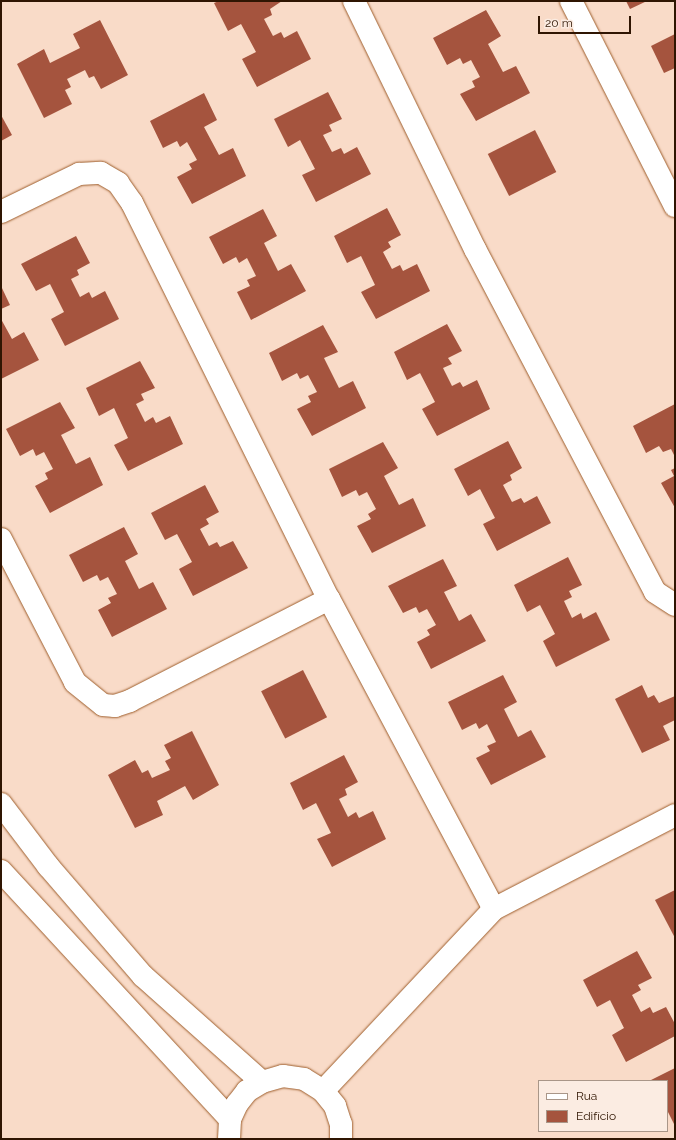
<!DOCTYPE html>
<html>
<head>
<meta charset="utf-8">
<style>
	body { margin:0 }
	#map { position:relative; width:676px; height:1140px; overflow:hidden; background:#f9dbc8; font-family:Raleway,sans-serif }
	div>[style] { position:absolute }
	.building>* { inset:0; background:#a5543e; transform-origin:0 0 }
	.roads { filter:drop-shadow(0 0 1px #9e5e2c) drop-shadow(0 0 1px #9e5e2c) }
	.street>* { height:22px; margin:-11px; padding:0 11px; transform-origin:11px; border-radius:11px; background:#fff }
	span { translate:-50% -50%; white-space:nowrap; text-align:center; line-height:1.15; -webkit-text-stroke:3.5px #fbece2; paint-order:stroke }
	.frame { position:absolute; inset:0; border:2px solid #2f1502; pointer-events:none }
	.legend { position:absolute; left:538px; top:1080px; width:130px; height:52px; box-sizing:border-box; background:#fbece2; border:1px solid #a99688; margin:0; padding:5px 7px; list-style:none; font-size:12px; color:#2f1502 }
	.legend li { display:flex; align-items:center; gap:8px; height:20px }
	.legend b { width:20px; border:1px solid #a99688 }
	.scale { position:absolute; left:538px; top:16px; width:93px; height:18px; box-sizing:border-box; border:2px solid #2f1502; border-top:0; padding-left:5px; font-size:12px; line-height:14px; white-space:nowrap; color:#2f1502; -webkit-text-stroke:3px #fbece2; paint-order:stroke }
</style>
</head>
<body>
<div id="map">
	<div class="building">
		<div style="clip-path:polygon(219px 1px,282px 1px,270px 9px,272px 15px,264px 19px,273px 36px,281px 32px,284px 38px,297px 31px,311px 59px,257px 87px,242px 59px,256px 52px,241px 24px,228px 31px,214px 3px)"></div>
		<div style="clip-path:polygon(626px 1px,647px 1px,630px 9px)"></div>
		<div style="clip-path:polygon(486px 10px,501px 36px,488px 44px,503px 72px,516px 66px,530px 93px,476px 121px,460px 94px,475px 87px,472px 81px,480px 77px,471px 60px,463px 64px,460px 58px,447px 65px,433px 38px)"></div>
		<div style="clip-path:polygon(100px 20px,128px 75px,101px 89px,94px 76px,89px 78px,85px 70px,67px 79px,71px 87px,65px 90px,72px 104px,44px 118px,17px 64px,44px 49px,50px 63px,80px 48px,73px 34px)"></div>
		<div style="clip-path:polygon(675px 34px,675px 68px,664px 73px,651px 46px)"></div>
		<div style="clip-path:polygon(328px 92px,342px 119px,329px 125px,332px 131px,323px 135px,332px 152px,341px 148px,344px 154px,357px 147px,371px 174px,316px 202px,302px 175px,315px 169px,300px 140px,288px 147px,274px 119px)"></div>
		<div style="clip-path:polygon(204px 93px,217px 120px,204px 127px,219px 155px,233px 148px,246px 176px,192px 204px,177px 177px,192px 169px,189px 164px,197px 160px,187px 142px,180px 147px,177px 141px,163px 148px,150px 121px)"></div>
		<div style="clip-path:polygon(1px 115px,12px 135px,1px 141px)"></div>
		<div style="left:535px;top:130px;width:47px;height:53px;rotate:63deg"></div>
		<div style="clip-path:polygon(387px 208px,401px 235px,388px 242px,391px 247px,383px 252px,392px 269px,400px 265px,403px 271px,417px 264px,430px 291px,376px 319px,361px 292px,375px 285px,361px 256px,347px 263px,334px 236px)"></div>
		<div style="clip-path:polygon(263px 209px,277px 236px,264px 243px,278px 271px,291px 264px,306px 291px,251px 320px,237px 292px,250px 286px,247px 280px,256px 276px,247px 258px,239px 263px,236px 257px,223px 264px,209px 237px)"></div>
		<div style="clip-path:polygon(76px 236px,90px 263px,77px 270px,79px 275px,71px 279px,80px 297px,89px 292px,92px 298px,105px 291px,119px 319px,65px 346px,51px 319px,64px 312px,50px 284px,36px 291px,21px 264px)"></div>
		<div style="clip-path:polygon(1px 286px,10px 305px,1px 309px)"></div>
		<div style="clip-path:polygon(1px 319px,12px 339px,24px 332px,39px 360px,1px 379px)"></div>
		<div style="clip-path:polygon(447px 324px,462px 351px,448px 358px,452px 364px,443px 368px,452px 386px,460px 382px,463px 387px,477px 380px,490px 409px,437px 436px,422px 409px,435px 402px,420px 373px,407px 380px,394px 352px)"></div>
		<div style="clip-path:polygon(323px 325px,338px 352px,324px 358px,339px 388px,353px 381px,366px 408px,312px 436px,297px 409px,311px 402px,308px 396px,317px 392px,308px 375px,300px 379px,297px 373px,282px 381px,269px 353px)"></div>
		<div style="clip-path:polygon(140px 361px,155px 388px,141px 394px,144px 400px,136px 404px,145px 422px,153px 417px,156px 423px,170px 416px,183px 444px,128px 471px,114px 445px,128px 438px,114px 408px,99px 416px,86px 388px)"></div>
		<div style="clip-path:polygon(60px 402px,75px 428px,61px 435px,76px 464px,90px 457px,103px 485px,50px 513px,35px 486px,48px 479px,45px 473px,53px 469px,44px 452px,36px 456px,33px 449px,20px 456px,6px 429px)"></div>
		<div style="clip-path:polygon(675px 404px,675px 457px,671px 449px,663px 452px,659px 446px,646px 453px,633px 426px)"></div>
		<div style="clip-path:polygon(508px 441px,522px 468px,510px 475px,512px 480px,503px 485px,512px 502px,521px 498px,524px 503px,537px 496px,551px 523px,497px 551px,483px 524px,495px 518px,480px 489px,468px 496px,454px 469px)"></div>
		<div style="clip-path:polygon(383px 442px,398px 468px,384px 476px,399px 505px,413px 498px,426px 526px,372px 553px,357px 526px,371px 519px,368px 514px,376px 509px,367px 492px,359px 496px,356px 490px,342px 497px,329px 469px)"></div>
		<div style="clip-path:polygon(675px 468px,675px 508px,661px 483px,674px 476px,671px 470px)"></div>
		<div style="clip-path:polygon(205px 485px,219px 512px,206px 519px,209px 524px,200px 529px,209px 546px,217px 542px,220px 547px,233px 541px,248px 568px,193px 596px,179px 569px,192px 562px,177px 534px,165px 540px,151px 513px)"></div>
		<div style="clip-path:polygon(124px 527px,138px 554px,125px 561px,139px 589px,153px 582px,167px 609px,112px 637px,98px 610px,111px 603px,108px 598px,117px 594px,108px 577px,100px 581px,97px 575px,83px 582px,69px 555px)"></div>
		<div style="clip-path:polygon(568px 557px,582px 585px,569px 591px,572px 597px,564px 601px,572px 618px,581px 613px,583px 619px,596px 612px,610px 640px,556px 667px,543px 641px,555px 634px,540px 605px,527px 612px,514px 585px)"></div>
		<div style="clip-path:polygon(443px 559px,457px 586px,444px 592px,459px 621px,471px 614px,486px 641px,431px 669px,417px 642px,430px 635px,427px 630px,436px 625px,427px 609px,419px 613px,416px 607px,403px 613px,388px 586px)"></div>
		<div style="left:303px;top:670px;width:53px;height:47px;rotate:63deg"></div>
		<div style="clip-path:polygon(503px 675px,517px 702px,504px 709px,518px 737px,531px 730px,546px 757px,491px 785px,476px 758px,490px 751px,487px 746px,496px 742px,487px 724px,479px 729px,476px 723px,462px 730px,448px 702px)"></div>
		<div style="clip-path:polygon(642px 685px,648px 698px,654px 695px,659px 703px,675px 696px,675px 720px,663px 726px,670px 740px,642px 753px,615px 699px)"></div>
		<div style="clip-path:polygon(192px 731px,219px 785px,193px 800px,185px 786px,157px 801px,163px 815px,135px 828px,108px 775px,135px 760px,142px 773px,148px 770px,152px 778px,170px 770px,165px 761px,171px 758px,164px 745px)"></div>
		<div style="clip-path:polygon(344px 755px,358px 782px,345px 789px,347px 795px,339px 799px,348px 817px,356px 812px,359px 818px,373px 811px,386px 839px,332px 867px,317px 839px,331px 833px,316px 803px,303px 810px,290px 783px)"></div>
		<div style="clip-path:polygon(675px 890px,675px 938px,655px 900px)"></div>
		<div style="clip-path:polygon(637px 951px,652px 978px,638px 985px,641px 990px,632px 995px,641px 1012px,650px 1007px,653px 1013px,666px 1007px,675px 1024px,675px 1036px,626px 1062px,612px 1035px,624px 1028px,610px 1000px,597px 1007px,583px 980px)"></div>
		<div style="clip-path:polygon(675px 1068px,675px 1126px,667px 1110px,667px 1081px,649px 1081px)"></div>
	</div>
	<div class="roads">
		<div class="street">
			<div style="left:354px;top:1px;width:276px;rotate:64deg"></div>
			<div style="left:475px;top:249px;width:387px;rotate:62.3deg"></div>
			<div style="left:655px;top:592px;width:24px;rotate:33deg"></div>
			<div style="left:571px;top:1px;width:230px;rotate:63.1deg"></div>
			<div style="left:1px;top:212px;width:87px;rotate:-26deg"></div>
			<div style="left:79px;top:174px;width:22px;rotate:-3deg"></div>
			<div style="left:101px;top:173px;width:20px;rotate:30deg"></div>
			<div style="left:118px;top:183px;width:24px;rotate:55deg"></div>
			<div style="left:132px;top:203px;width:442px;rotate:63.6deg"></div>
			<div style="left:329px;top:599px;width:224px;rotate:152.9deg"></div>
			<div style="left:130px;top:701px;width:16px;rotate:162deg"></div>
			<div style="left:115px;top:706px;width:12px;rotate:-175deg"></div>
			<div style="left:103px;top:705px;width:36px;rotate:-141deg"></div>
			<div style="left:75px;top:682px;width:161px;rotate:-117.4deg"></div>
			<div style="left:329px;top:599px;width:351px;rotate:62deg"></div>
			<div style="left:1px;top:804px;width:78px;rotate:52.8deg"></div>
			<div style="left:48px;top:866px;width:145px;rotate:49.2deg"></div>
			<div style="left:143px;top:976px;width:159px;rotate:41.7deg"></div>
			<div style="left:1px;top:871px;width:338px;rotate:47.3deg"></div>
			<div style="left:323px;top:1091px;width:250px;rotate:-46.8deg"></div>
			<div style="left:494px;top:909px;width:204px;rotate:-27.4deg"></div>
			<div style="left:229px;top:1139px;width:20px;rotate:-87deg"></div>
			<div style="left:230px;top:1119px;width:17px;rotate:-65deg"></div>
			<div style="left:237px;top:1104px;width:16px;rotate:-52deg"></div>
			<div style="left:247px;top:1091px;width:17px;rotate:-31deg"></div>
			<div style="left:262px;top:1082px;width:22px;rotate:-16deg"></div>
			<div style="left:283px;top:1076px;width:21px;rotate:8deg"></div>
			<div style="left:304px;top:1079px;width:22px;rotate:32deg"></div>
			<div style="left:323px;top:1091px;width:19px;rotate:51deg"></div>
			<div style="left:335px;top:1106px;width:19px;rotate:72deg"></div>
			<div style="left:341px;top:1124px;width:15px;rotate:90deg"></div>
		</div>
	</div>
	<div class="frame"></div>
	<ul class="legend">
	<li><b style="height:5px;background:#fff"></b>Rua</li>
	<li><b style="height:11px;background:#a5543e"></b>Edifício</li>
	</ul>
	<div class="scale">20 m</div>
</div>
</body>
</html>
